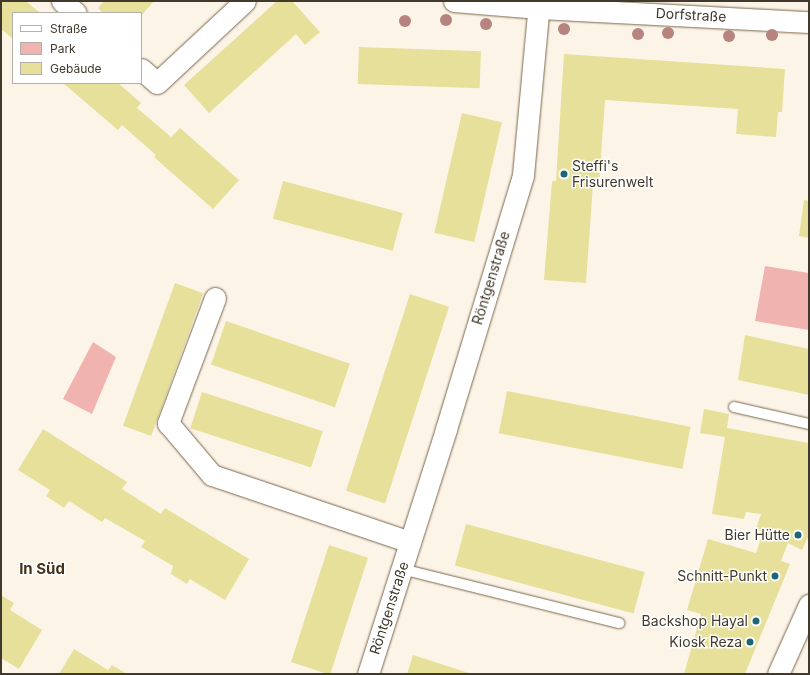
<!DOCTYPE html>
<html>
<head>
<meta charset="utf-8">
<style>
	body { margin:0 }
	#map { position:relative; width:810px; height:675px; overflow:hidden; background:#fdf4e8; font-family:Inter,sans-serif }
	div>[style] { position:absolute }
	.green>* { inset:0; background:#f1b3af }
	.building>* { inset:0; background:#e6e09a; transform-origin:0 0 }
	.roads { filter:drop-shadow(0 0 1px #7a674b) drop-shadow(0 0 1px #7a674b) }
	.lane>* { height:10px; margin:-5px; padding:0 5px; transform-origin:5px; border-radius:5px; background:#fff }
	.street>* { height:21px; margin:-10.5px; padding:0 10.5px; transform-origin:10.5px; border-radius:10.5px; background:#fff }
	.trees>* { width:12px; height:12px; margin:-6px; border-radius:50%; background:#b6837e }
	.dots>* { width:11px; height:11px; translate:-50% -50%; box-sizing:border-box; border:2px solid #fff; border-radius:50% }
	span { translate:-50% -50%; white-space:nowrap; text-align:center; line-height:1.15; -webkit-text-stroke:3px #fff; paint-order:stroke }
	.street-label { font-size:14px; color:#41392c }
	.poi-label { font-size:14px; color:#41392c }
	.left { translate:0 -50%; text-align:left }
	.right { translate:-100% -50%; text-align:right }
	.neighbourhood-label { font-size:15px; color:#443319; font-weight:700 }
	.frame { position:absolute; inset:0; border:2px solid #41392c; pointer-events:none }
	.legend { position:absolute; left:12px; top:12px; width:130px; height:72px; box-sizing:border-box; background:#fff; border:1px solid #b3b0ab; margin:0; padding:5px 7px; list-style:none; font-size:12px; color:#41392c }
	.legend li { display:flex; align-items:center; gap:8px; height:20px }
	.legend b { width:20px; border:1px solid #b3b0ab }
</style>
</head>
<body>
<div id="map">
	<div class="green">
		<div style="clip-path:polygon(765px 266px,809px 273px,809px 330px,755px 321px)"></div>
		<div style="clip-path:polygon(93px 342px,116px 357px,92px 414px,63px 399px)"></div>
	</div>
	<div class="building">
		<div style="clip-path:polygon(1px 1px,26px 1px,40px 13px,13px 13px,13px 39px,1px 29px)"></div>
		<div style="clip-path:polygon(104px 1px,154px 1px,141px 16px,141px 13px,103px 13px,98px 8px)"></div>
		<div style="clip-path:polygon(277px 1px,292px 1px,320px 32px,305px 45px,296px 34px,209px 113px,184px 85px)"></div>
		<div style="left:359px;top:47px;width:122px;height:37px;rotate:2deg"></div>
		<div style="clip-path:polygon(564px 54px,785px 69px,782px 112px,778px 112px,776px 137px,736px 134px,738px 109px,605px 100px,599px 184px,593px 184px,586px 283px,544px 280px,552px 181px,556px 181px)"></div>
		<div style="clip-path:polygon(63px 83px,118px 83px,141px 103px,137px 108px,171px 137px,180px 128px,239px 180px,213px 209px,154px 157px,156px 155px,122px 125px,118px 130px)"></div>
		<div style="left:462px;top:113px;width:41px;height:123px;rotate:13deg"></div>
		<div style="left:283px;top:181px;width:124px;height:39px;rotate:15deg"></div>
		<div style="clip-path:polygon(804px 200px,809px 201px,809px 238px,799px 236px)"></div>
		<div style="left:175px;top:283px;width:30px;height:152px;rotate:20deg"></div>
		<div style="left:410px;top:294px;width:41px;height:207px;rotate:18deg"></div>
		<div style="left:226px;top:321px;width:131px;height:46px;rotate:19deg"></div>
		<div style="clip-path:polygon(745px 335px,809px 349px,809px 395px,738px 380px)"></div>
		<div style="left:507px;top:391px;width:187px;height:43px;rotate:11deg"></div>
		<div style="left:202px;top:392px;width:127px;height:38px;rotate:18deg"></div>
		<div style="clip-path:polygon(704px 409px,729px 414px,727px 428px,809px 443px,809px 535px,802px 550px,788px 543px,781px 561px,790px 564px,745px 674px,684px 674px,701px 614px,687px 610px,708px 539px,756px 553px,763px 532px,756px 529px,761px 514px,746px 512px,744px 519px,712px 514px,725px 437px,700px 433px)"></div>
		<div style="clip-path:polygon(43px 429px,127px 482px,122px 489px,161px 514px,165px 508px,249px 559px,225px 600px,190px 579px,187px 584px,171px 574px,173px 566px,141px 547px,145px 541px,105px 518px,102px 522px,69px 501px,64px 508px,46px 496px,50px 490px,18px 470px)"></div>
		<div style="left:466px;top:524px;width:185px;height:43px;rotate:15deg"></div>
		<div style="left:329px;top:545px;width:41px;height:123px;rotate:18deg"></div>
		<div style="clip-path:polygon(1px 595px,14px 603px,10px 610px,42px 630px,19px 669px,1px 658px)"></div>
		<div style="clip-path:polygon(74px 649px,108px 670px,112px 665px,127px 674px,59px 674px)"></div>
		<div style="clip-path:polygon(413px 655px,472px 674px,407px 674px)"></div>
	</div>
	<div class="roads">
		<div class="lane">
			<div style="left:734px;top:407px;width:77px;rotate:12.8deg"></div>
			<div style="left:402px;top:569px;width:224px;rotate:14deg"></div>
		</div>
		<div class="street">
			<div style="left:62px;top:1px;width:18px;rotate:41deg"></div>
			<div style="left:454px;top:1px;width:85px;rotate:4.7deg"></div>
			<div style="left:539px;top:8px;width:270px;rotate:3deg"></div>
			<div style="left:141px;top:69px;width:21px;rotate:41deg"></div>
			<div style="left:157px;top:83px;width:120px;rotate:-43deg"></div>
			<div style="left:215px;top:298px;width:134px;rotate:110.6deg"></div>
			<div style="left:168px;top:423px;width:68px;rotate:49.8deg"></div>
			<div style="left:212px;top:475px;width:209px;rotate:18.7deg"></div>
			<div style="left:368px;top:674px;width:257px;rotate:-72.3deg"></div>
			<div style="left:446px;top:429px;width:265px;rotate:-73.1deg"></div>
			<div style="left:523px;top:175px;width:175px;rotate:-84.7deg"></div>
			<div style="left:778px;top:674px;width:76px;rotate:-65.8deg"></div>
		</div>
	</div>
	<div class="trees">
		<div style="left:446px;top:20px"></div>
		<div style="left:405px;top:21px"></div>
		<div style="left:486px;top:24px"></div>
		<div style="left:564px;top:29px"></div>
		<div style="left:668px;top:33px"></div>
		<div style="left:638px;top:34px"></div>
		<div style="left:772px;top:35px"></div>
		<div style="left:729px;top:36px"></div>
	</div>
	<div class="dots">
		<div style="left:564px;top:174px;background:#1d6673"></div>
		<div style="left:798px;top:535px;background:#1d6673"></div>
		<div style="left:775px;top:576px;background:#1d6673"></div>
		<div style="left:756px;top:621px;background:#1d6673"></div>
		<div style="left:750px;top:642px;background:#1d6673"></div>
	</div>
	<div class="street-label">
		<span style="left:691px;top:15px;rotate:3deg">Dorfstraße</span>
		<span style="left:491px;top:278px;rotate:-73deg">Röntgenstraße</span>
		<span style="left:389px;top:608px;rotate:-72deg">Röntgenstraße</span>
	</div>
	<div class="poi-label">
		<span class="left" style="left:572px;top:174px">Steffi's<br>Frisurenwelt</span>
		<span class="right" style="left:790px;top:535px">Bier Hütte</span>
		<span class="right" style="left:767px;top:576px">Schnitt-Punkt</span>
		<span class="right" style="left:748px;top:621px">Backshop Hayal</span>
		<span class="right" style="left:742px;top:642px">Kiosk Reza</span>
	</div>
	<div class="neighbourhood-label">
		<span style="left:42px;top:569px">In Süd</span>
	</div>
	<div class="frame"></div>
	<ul class="legend">
	<li><b style="height:5px;background:#fff"></b>Straße</li>
	<li><b style="height:11px;background:#f1b3af"></b>Park</li>
	<li><b style="height:11px;background:#e6e09a"></b>Gebäude</li>
	</ul>
</div>
</body>
</html>
